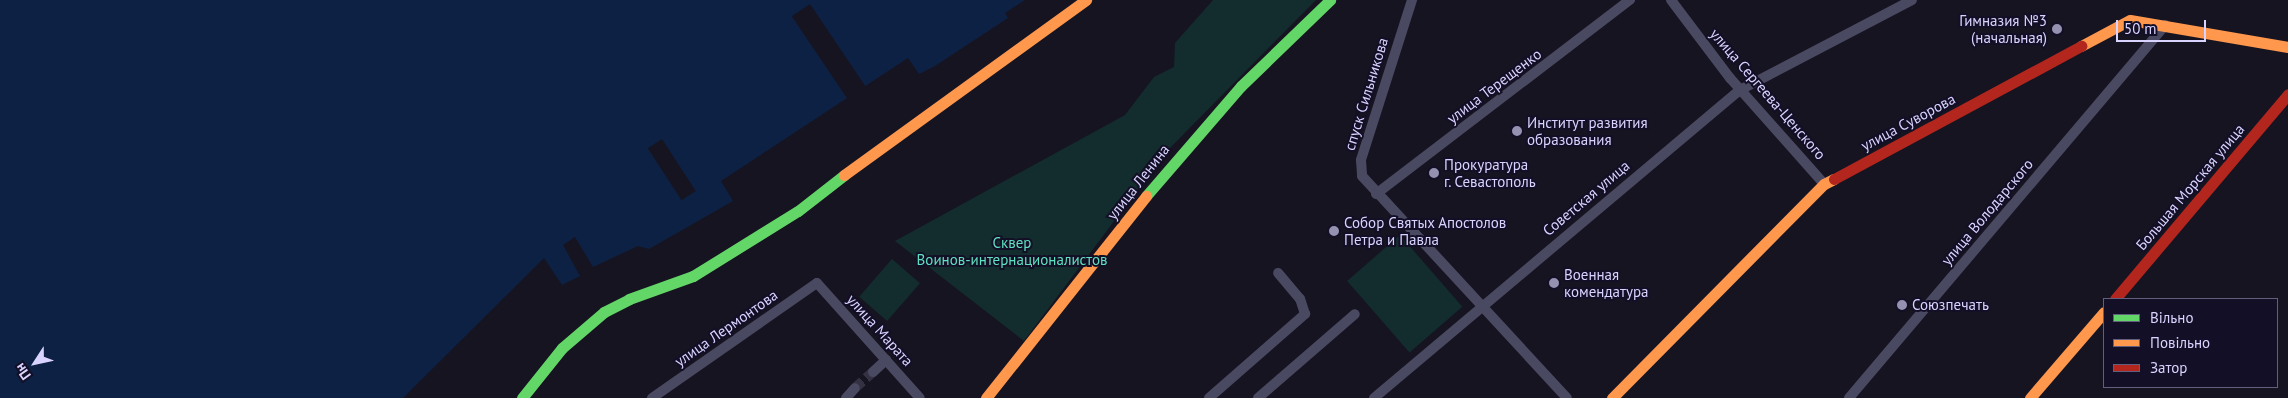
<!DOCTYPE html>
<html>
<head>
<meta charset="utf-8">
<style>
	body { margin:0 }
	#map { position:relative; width:2288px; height:398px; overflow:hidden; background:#161421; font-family:"PT Sans",sans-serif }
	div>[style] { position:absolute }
	.green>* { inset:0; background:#132c2d; transform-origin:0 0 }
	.water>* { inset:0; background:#0d2144 }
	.pier>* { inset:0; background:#161421; transform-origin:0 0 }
	.street-tunnel>* { height:10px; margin-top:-5px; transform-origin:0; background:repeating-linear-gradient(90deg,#333142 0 10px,transparent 0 15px) }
	.street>* { height:10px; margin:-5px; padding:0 5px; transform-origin:5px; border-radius:5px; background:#4a4962 }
	.fast>* { height:11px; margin:-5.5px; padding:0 5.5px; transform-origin:5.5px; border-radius:5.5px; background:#63d668 }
	.slow>* { height:11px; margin:-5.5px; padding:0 5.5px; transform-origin:5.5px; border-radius:5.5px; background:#ff974d }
	.jam>* { height:11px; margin:-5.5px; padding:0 5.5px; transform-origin:5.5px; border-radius:5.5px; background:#b3261e }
	.dots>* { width:14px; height:14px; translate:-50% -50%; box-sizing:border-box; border:2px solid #130f26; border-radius:50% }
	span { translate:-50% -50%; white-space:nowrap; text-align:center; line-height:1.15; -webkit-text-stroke:4px #130f26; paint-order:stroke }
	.poi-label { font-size:15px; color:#d9d4ff }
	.right { translate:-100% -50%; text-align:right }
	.left { translate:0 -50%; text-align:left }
	.street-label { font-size:15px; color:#d9d4ff }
	.park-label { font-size:15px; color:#5fe0c0 }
	.legend { position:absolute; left:2103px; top:298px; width:175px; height:90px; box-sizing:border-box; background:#130f26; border:1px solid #625e7d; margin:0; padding:6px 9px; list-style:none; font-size:15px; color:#d9d4ff }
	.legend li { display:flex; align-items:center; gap:10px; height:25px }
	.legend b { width:25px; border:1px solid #625e7d }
	.north { position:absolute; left:10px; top:338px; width:50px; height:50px; -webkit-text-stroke:4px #130f26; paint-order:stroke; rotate:235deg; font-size:14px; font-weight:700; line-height:20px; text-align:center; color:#d9d4ff }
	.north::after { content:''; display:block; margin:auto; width:18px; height:22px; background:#d9d4ff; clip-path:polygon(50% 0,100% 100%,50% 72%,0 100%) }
	.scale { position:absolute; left:2116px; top:20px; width:90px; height:22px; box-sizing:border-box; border:2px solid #d9d4ff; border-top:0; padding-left:6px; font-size:15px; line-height:18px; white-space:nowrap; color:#d9d4ff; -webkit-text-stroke:4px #130f26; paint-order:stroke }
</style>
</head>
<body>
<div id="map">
	<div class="green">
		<div style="clip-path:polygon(1213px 0,1316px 0,1166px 152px,1024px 341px,895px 241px,1125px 115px,1154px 77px,1174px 67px,1175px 43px)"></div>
		<div style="left:1400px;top:235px;width:95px;height:70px;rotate:49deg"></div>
		<div style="left:892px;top:259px;width:37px;height:50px;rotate:41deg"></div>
	</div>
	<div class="water">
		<div style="clip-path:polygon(0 0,1025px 0,1005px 13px,1008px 18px,935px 66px,919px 74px,908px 58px,721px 181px,733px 201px,649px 249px,638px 246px,593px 267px,575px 237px,563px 245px,580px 276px,562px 285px,544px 258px,403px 398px,0 398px)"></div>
	</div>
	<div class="pier">
		<div style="left:810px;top:4px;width:100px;height:22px;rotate:56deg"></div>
		<div style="left:662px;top:139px;width:62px;height:17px;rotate:57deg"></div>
	</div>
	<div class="street-tunnel">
		<div style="left:855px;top:388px;width:24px;rotate:-42deg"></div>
	</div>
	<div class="street">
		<div style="left:1412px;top:0;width:168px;rotate:107.7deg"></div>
		<div style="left:1361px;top:160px;width:16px;rotate:86deg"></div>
		<div style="left:1362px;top:176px;width:302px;rotate:47.3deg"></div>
		<div style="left:1671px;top:0;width:98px;rotate:52.9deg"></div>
		<div style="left:1730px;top:78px;width:142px;rotate:48.4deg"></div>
		<div style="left:1376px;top:194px;width:320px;rotate:-37.4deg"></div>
		<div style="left:873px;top:372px;width:18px;rotate:-43deg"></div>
		<div style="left:652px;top:398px;width:201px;rotate:-34.9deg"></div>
		<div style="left:817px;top:283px;width:154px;rotate:48.2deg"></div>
		<div style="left:846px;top:398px;width:13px;rotate:-48deg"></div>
		<div style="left:1209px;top:398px;width:128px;rotate:-41.2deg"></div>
		<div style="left:1305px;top:314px;width:16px;rotate:-108deg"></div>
		<div style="left:1300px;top:299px;width:34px;rotate:-130deg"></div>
		<div style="left:1258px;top:398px;width:128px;rotate:-40.9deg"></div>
		<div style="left:1374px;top:398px;width:478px;rotate:-40.1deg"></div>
		<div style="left:1740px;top:90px;width:194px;rotate:-27.6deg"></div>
		<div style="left:1849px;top:398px;width:489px;rotate:-49.7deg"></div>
	</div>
	<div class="fast">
		<div style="left:1146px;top:196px;width:145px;rotate:-49.2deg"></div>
		<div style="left:1241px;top:86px;width:124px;rotate:-44deg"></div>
		<div style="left:522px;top:398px;width:64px;rotate:-51.3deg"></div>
		<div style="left:562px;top:348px;width:55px;rotate:-40.6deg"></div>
		<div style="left:604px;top:312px;width:28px;rotate:-27deg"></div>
		<div style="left:629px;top:299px;width:68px;rotate:-19.8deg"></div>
		<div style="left:693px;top:276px;width:123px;rotate:-31.8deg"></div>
		<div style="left:798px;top:211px;width:58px;rotate:-38deg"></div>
	</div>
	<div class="slow">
		<div style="left:2081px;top:46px;width:55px;rotate:-28deg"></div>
		<div style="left:2130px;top:20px;width:160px;rotate:9.7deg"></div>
		<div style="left:844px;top:175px;width:299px;rotate:-35.9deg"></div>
		<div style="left:986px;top:398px;width:258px;rotate:-51.6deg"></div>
		<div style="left:1612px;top:398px;width:301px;rotate:-45.3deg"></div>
		<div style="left:1824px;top:184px;width:11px;rotate:-27deg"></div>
		<div style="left:2030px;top:398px;width:113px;rotate:-49.3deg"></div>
	</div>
	<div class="jam">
		<div style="left:1834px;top:179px;width:281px;rotate:-28.3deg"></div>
		<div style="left:2115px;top:299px;width:268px;rotate:-49.8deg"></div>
	</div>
	<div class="dots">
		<div style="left:2057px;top:29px;background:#9591b1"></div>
		<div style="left:1517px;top:131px;background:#9591b1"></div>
		<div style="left:1434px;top:173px;background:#9591b1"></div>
		<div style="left:1334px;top:231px;background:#9591b1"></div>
		<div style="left:1554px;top:283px;background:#9591b1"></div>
		<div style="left:1902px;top:305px;background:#9591b1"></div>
	</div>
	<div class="poi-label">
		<span class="right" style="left:2047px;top:29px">Гимназия №3<br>(начальная)</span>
		<span class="left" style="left:1527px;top:131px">Институт развития<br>образования</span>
		<span class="left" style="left:1444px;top:173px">Прокуратура<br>г. Севастополь</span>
		<span class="left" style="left:1344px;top:231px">Собор Святых Апостолов<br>Петра и Павла</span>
		<span class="left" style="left:1564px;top:283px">Военная<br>комендатура</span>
		<span class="left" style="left:1912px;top:305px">Союзпечать</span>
	</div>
	<div class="street-label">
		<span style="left:1494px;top:86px;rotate:-37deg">улица Терещенко</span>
		<span style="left:1366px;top:94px;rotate:-73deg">спуск Сильникова</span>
		<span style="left:1768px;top:94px;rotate:49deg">улица Сергеева-Ценского</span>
		<span style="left:1908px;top:122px;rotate:-28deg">улица Суворова</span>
		<span style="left:1138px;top:182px;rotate:-52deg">улица Ленина</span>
		<span style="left:2190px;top:187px;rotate:-50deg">Большая Морская улица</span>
		<span style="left:1586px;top:198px;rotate:-40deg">Советская улица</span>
		<span style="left:1987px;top:212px;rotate:-50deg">улица Володарского</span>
		<span style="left:726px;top:328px;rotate:-35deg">улица Лермонтова</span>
		<span style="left:880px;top:330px;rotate:48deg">улица Марата</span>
	</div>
	<div class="park-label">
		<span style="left:1012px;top:251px">Сквер<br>Воинов-интернационалистов</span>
	</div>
	<ul class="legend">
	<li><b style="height:6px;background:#63d668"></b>Вільно</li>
	<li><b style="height:6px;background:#ff974d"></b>Повільно</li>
	<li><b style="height:6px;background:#b3261e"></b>Затор</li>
	</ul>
	<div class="north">Пн</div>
	<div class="scale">50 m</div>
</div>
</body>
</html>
